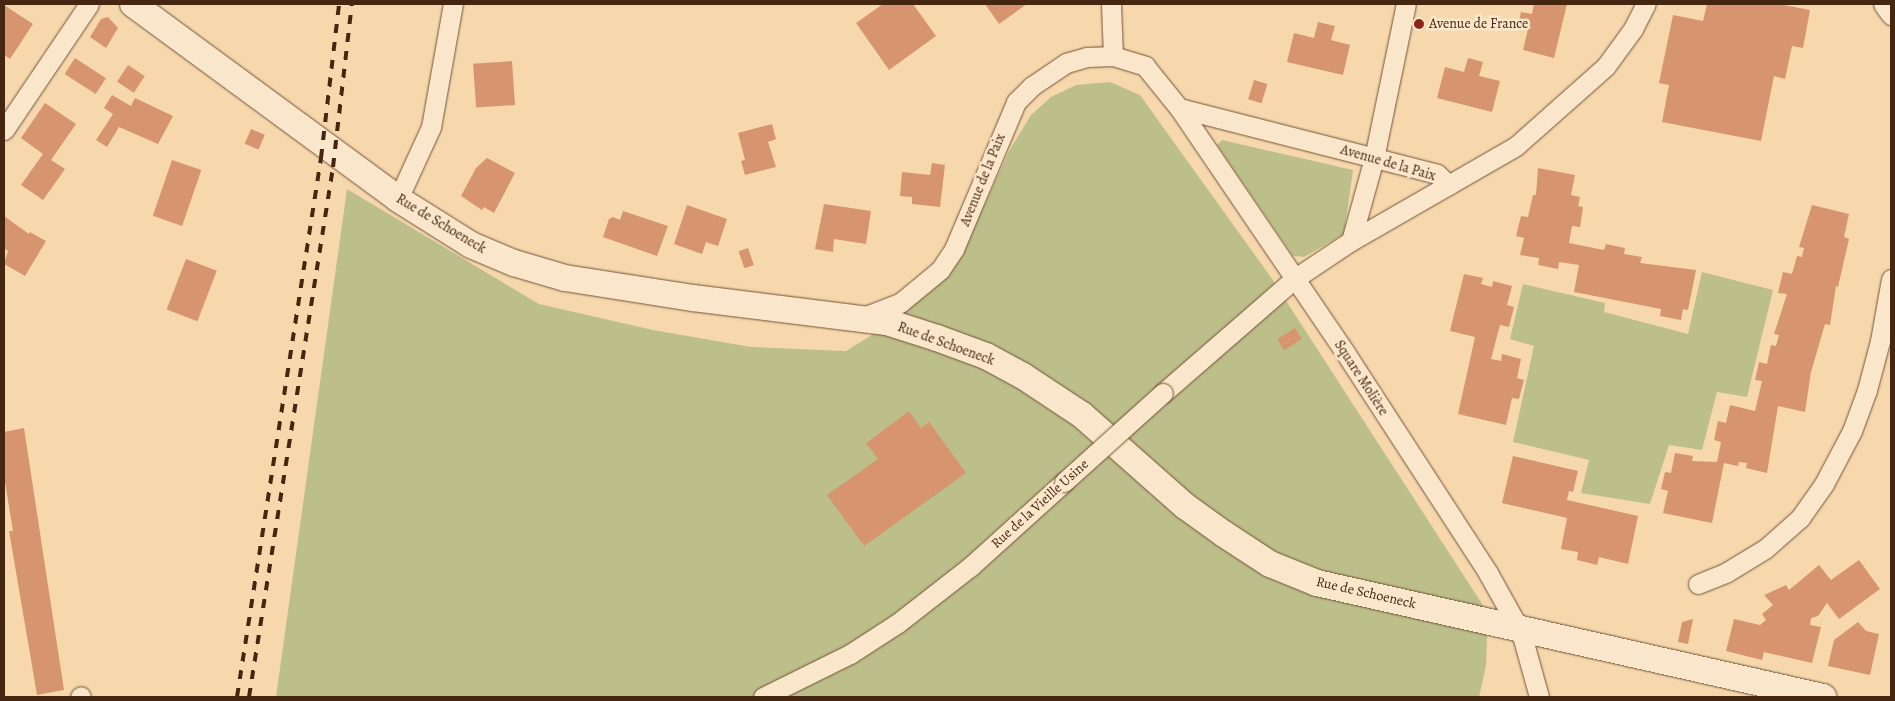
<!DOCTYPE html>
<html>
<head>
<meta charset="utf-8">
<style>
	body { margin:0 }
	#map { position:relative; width:1895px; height:701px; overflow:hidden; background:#f7d8ad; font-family:Alegreya,serif }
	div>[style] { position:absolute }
	.green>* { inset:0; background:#bdbf8a }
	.building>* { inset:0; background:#d6956e; transform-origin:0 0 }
	.roads { filter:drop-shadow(0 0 1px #725338) drop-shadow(0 0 1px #725338) }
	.minor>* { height:19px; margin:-9.5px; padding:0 9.5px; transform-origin:9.5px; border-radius:9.5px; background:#fae6ca }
	.secondary>* { height:26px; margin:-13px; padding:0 13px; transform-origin:13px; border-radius:13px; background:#fae6ca }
	.rail>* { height:4px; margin-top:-2px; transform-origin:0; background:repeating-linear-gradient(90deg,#452711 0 9px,transparent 0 18px) }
	.bridges { filter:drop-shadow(0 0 1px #725338) drop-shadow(0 0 1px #725338) }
	.minor-bridge>* { height:19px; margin:-9.5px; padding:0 9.5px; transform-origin:9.5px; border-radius:9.5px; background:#fae6ca }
	.dots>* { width:14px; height:14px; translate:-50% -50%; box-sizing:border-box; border:2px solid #fae6ca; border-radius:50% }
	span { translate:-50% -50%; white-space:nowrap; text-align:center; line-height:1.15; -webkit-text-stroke:5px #fae6ca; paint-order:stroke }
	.poi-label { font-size:14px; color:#452711 }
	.left { translate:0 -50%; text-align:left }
	.street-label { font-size:14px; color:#452711 }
	.frame { position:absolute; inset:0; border:5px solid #452711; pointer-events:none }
</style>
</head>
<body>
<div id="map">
	<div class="green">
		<div style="clip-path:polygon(1110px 82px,1140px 95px,1270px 276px,1488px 613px,1486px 666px,1479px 697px,276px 697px,347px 189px,539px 304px,653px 330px,751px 347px,846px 351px,888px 325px,909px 304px,932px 288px,962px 254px,1009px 151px,1031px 115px,1051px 97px,1076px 85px)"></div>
		<div style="clip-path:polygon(1222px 140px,1353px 170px,1344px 234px,1304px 257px,1293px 256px,1217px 145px)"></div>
		<div style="clip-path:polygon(1702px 272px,1773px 290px,1747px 397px,1717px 392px,1702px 450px,1669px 445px,1650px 504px,1581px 493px,1589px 460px,1513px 442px,1534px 346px,1510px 339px,1523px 284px,1605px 303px,1604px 312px,1688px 334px)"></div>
	</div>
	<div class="building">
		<div style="clip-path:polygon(883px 4px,913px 4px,936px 36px,889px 70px,856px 23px)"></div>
		<div style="clip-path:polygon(985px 4px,1027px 4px,999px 24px)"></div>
		<div style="clip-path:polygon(1534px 4px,1567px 4px,1554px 58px,1523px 50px,1528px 29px,1518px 26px,1521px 12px,1532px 14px)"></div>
		<div style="clip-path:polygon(1707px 4px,1779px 4px,1810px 10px,1803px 48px,1792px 46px,1785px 79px,1774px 76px,1761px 141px,1662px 122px,1669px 85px,1659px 83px,1673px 15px,1703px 21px)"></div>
		<div style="clip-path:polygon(4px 5px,33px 24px,10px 59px,4px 55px)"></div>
		<div style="clip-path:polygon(108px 17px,118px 28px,106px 48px,90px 37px,101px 19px)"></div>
		<div style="clip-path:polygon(1318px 22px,1335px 26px,1331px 40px,1350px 45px,1343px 75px,1287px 62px,1294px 33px,1314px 38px)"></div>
		<div style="left:75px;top:58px;width:37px;height:19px;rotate:33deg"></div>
		<div style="clip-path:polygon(1468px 58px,1483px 62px,1479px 76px,1500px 81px,1492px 112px,1437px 98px,1445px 67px,1464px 72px)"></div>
		<div style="left:512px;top:61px;width:44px;height:39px;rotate:86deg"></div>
		<div style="left:128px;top:65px;width:20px;height:20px;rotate:33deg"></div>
		<div style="left:1254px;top:80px;width:14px;height:20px;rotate:17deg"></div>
		<div style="clip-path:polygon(112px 95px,131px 106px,135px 98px,173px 116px,158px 144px,119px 127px,107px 147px,96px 140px,113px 114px,104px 108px)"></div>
		<div style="clip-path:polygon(45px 103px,76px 124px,51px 160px,65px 169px,43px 200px,21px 185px,43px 154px,21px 138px)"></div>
		<div style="clip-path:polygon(772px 124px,776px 139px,768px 142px,776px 167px,745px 175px,741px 161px,745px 160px,738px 133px)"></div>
		<div style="left:251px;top:129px;width:15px;height:16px;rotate:23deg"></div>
		<div style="clip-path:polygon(487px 158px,515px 173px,494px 213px,484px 207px,482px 210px,461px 196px,476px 168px)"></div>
		<div style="left:172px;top:160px;width:31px;height:59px;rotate:19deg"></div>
		<div style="clip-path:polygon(932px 163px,945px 165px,940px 207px,912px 204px,912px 197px,900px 196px,902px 172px,930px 175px)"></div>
		<div style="clip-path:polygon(1538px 168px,1575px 175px,1571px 195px,1580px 197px,1578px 206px,1583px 207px,1580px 227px,1572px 226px,1569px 243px,1604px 250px,1606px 244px,1625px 248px,1624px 254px,1642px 257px,1640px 263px,1696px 270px,1688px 310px,1683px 309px,1681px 320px,1660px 316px,1661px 309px,1574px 292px,1579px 265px,1559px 262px,1558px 269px,1538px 265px,1539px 258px,1520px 255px,1524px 238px,1516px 236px,1521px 216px,1528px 217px,1533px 195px,1536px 195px)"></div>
		<div style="clip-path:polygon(824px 204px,871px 211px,866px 244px,834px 239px,833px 252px,815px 249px)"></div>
		<div style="clip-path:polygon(687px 205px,727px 219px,718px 246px,706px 242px,702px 254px,674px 244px)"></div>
		<div style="clip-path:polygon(1812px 205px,1849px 214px,1844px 237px,1849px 239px,1838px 287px,1836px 286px,1830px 325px,1825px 324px,1811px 372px,1805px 412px,1778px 406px,1767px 473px,1746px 468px,1747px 463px,1739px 462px,1738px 466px,1724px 463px,1712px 523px,1663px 513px,1668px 491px,1661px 489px,1665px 472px,1671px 473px,1675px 453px,1693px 456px,1692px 461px,1717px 462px,1721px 442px,1714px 440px,1718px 421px,1726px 423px,1730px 405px,1755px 411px,1762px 381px,1755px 380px,1759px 362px,1767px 364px,1771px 345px,1776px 346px,1779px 335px,1774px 334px,1787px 294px,1778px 293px,1783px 272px,1792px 274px,1797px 256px,1802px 257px,1804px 248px,1799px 247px)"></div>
		<div style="clip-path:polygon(623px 211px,668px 226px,657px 256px,603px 237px,609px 219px,613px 217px,620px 220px)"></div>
		<div style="clip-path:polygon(4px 216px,29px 234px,30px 232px,46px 241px,25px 276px,4px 264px,8px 251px,4px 248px)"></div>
		<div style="left:748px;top:248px;width:18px;height:10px;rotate:71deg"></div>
		<div style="left:186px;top:259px;width:33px;height:54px;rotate:21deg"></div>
		<div style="clip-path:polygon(1464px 274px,1483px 278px,1481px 284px,1492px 287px,1493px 281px,1512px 286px,1507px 305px,1514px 307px,1509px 327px,1500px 325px,1491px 359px,1501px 361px,1502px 354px,1521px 359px,1517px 378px,1524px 380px,1519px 399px,1512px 398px,1506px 425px,1458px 414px,1475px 337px,1450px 331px)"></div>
		<div style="left:1295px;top:328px;width:13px;height:21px;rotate:58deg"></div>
		<div style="clip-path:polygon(909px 411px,921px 428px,929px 422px,966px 473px,864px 546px,827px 495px,878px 459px,866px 443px)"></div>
		<div style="clip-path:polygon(24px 428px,64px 690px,37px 695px,9px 531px,13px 531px,4px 476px,4px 432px)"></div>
		<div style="clip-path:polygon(1513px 456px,1578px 471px,1573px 492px,1569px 491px,1567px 500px,1638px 516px,1628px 564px,1599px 557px,1597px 565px,1577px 560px,1578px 552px,1561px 549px,1567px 518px,1502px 503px)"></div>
		<div style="clip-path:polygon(1859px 560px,1880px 589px,1839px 619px,1827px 603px,1818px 616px,1811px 618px,1810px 625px,1821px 627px,1812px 663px,1764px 652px,1762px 660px,1726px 651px,1734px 619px,1760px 625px,1766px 620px,1762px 614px,1773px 605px,1764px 595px,1786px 585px,1789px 590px,1819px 565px,1831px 580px)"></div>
		<div style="clip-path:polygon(1693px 619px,1688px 644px,1678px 642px,1682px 622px)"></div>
		<div style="clip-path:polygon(1858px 622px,1866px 631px,1879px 634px,1870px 675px,1828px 666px,1834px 640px)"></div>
	</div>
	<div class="roads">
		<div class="minor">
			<div style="left:1111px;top:4px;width:52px;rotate:87.8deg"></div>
			<div style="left:1883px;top:4px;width:14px;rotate:54deg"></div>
			<div style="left:1179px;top:108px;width:266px;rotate:14.3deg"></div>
			<div style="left:1437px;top:174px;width:16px;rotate:43deg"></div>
			<div style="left:4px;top:130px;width:152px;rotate:-56deg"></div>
			<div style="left:398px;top:199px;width:79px;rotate:-65.4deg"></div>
			<div style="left:431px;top:127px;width:125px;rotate:-79.9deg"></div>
			<div style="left:1351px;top:241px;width:86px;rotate:-74.5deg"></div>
			<div style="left:1374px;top:158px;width:157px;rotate:-78.3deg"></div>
			<div style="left:863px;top:317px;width:40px;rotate:-21deg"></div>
			<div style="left:900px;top:303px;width:52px;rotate:-39.5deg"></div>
			<div style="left:940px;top:270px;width:25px;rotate:-56deg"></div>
			<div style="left:954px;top:249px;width:160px;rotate:-67.1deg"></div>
			<div style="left:1016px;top:102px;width:23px;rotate:-45deg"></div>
			<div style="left:1032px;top:86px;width:41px;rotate:-34.1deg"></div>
			<div style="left:1066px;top:63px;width:22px;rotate:-16deg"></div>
			<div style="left:1087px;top:57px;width:26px;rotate:-2deg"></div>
			<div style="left:1113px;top:56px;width:34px;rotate:17deg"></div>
			<div style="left:1145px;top:66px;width:54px;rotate:51deg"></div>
			<div style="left:1179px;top:108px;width:297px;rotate:55.8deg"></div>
			<div style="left:1346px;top:354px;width:261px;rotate:57deg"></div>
			<div style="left:1488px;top:573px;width:68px;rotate:60.8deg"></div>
			<div style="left:1521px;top:632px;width:67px;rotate:74.5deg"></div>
			<div style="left:1163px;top:393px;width:174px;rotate:-41deg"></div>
			<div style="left:1294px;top:279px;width:69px;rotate:-33.7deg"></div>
			<div style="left:1351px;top:241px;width:190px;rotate:-29.9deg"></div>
			<div style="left:1516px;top:146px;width:120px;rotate:-41.6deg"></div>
			<div style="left:1606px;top:66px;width:46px;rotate:-53.9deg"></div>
			<div style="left:1633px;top:29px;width:28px;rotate:-63deg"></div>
			<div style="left:1698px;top:584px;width:31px;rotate:-22deg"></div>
			<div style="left:1727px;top:572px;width:44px;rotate:-31.2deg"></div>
			<div style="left:1765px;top:549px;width:47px;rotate:-41.5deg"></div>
			<div style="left:1800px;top:518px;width:42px;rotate:-54.8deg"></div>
			<div style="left:1824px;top:484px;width:60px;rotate:-62.2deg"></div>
			<div style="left:1852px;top:431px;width:44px;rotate:-69.9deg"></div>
			<div style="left:1867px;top:390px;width:51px;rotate:-75.1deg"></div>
			<div style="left:1880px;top:341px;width:63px;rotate:-79.9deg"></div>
			<div style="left:80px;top:697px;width:1px;rotate:-45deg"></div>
			<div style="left:763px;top:697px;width:97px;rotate:-26.3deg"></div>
			<div style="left:850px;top:654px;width:57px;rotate:-32.9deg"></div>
			<div style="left:898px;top:623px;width:93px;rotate:-38deg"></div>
			<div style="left:971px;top:566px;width:125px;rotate:-42.1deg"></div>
		</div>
		<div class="secondary">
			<div style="left:133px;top:4px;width:329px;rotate:36.3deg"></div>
			<div style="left:398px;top:199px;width:86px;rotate:32.2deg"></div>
			<div style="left:471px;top:245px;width:47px;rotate:22.7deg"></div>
			<div style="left:514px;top:263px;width:53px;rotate:16.4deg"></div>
			<div style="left:565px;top:278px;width:130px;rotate:8.9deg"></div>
			<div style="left:693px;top:298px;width:195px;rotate:7.1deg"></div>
			<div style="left:887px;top:322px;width:52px;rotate:17.7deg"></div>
			<div style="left:937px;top:338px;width:52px;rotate:20.2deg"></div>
			<div style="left:986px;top:356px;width:42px;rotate:28.4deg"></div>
			<div style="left:1023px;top:376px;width:71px;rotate:33.5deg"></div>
			<div style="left:1082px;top:415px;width:137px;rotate:41.5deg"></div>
			<div style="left:1185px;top:506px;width:48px;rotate:35.7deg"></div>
			<div style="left:1224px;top:534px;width:55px;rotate:33.1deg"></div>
			<div style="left:1270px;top:564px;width:51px;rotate:22deg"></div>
			<div style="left:1317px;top:583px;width:519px;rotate:12.7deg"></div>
		</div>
	</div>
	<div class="rail">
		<div style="left:237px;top:697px;width:546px;rotate:-81.14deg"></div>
		<div style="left:321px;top:158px;width:155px;rotate:-83.3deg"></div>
		<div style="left:249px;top:697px;width:537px;rotate:-80.99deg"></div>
		<div style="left:333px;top:167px;width:164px;rotate:-83.4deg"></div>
	</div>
	<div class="bridges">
		<div class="minor-bridge">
			<div style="left:1064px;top:482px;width:133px;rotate:-42deg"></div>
		</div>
	</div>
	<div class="dots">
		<div style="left:1419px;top:24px;background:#8f2418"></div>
	</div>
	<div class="poi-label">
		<span class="left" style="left:1429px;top:24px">Avenue de France</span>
	</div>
	<div class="street-label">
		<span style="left:1388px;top:163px;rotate:16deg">Avenue de la Paix</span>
		<span style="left:983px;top:180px;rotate:-68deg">Avenue de la Paix</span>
		<span style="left:441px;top:224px;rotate:31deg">Rue de Schoeneck</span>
		<span style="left:946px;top:344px;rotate:20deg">Rue de Schoeneck</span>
		<span style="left:1361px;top:378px;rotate:57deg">Square Molière</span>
		<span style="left:1040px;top:504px;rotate:-42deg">Rue de la Vieille Usine</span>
		<span style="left:1366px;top:593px;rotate:13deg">Rue de Schoeneck</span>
	</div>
	<div class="frame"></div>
</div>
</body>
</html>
